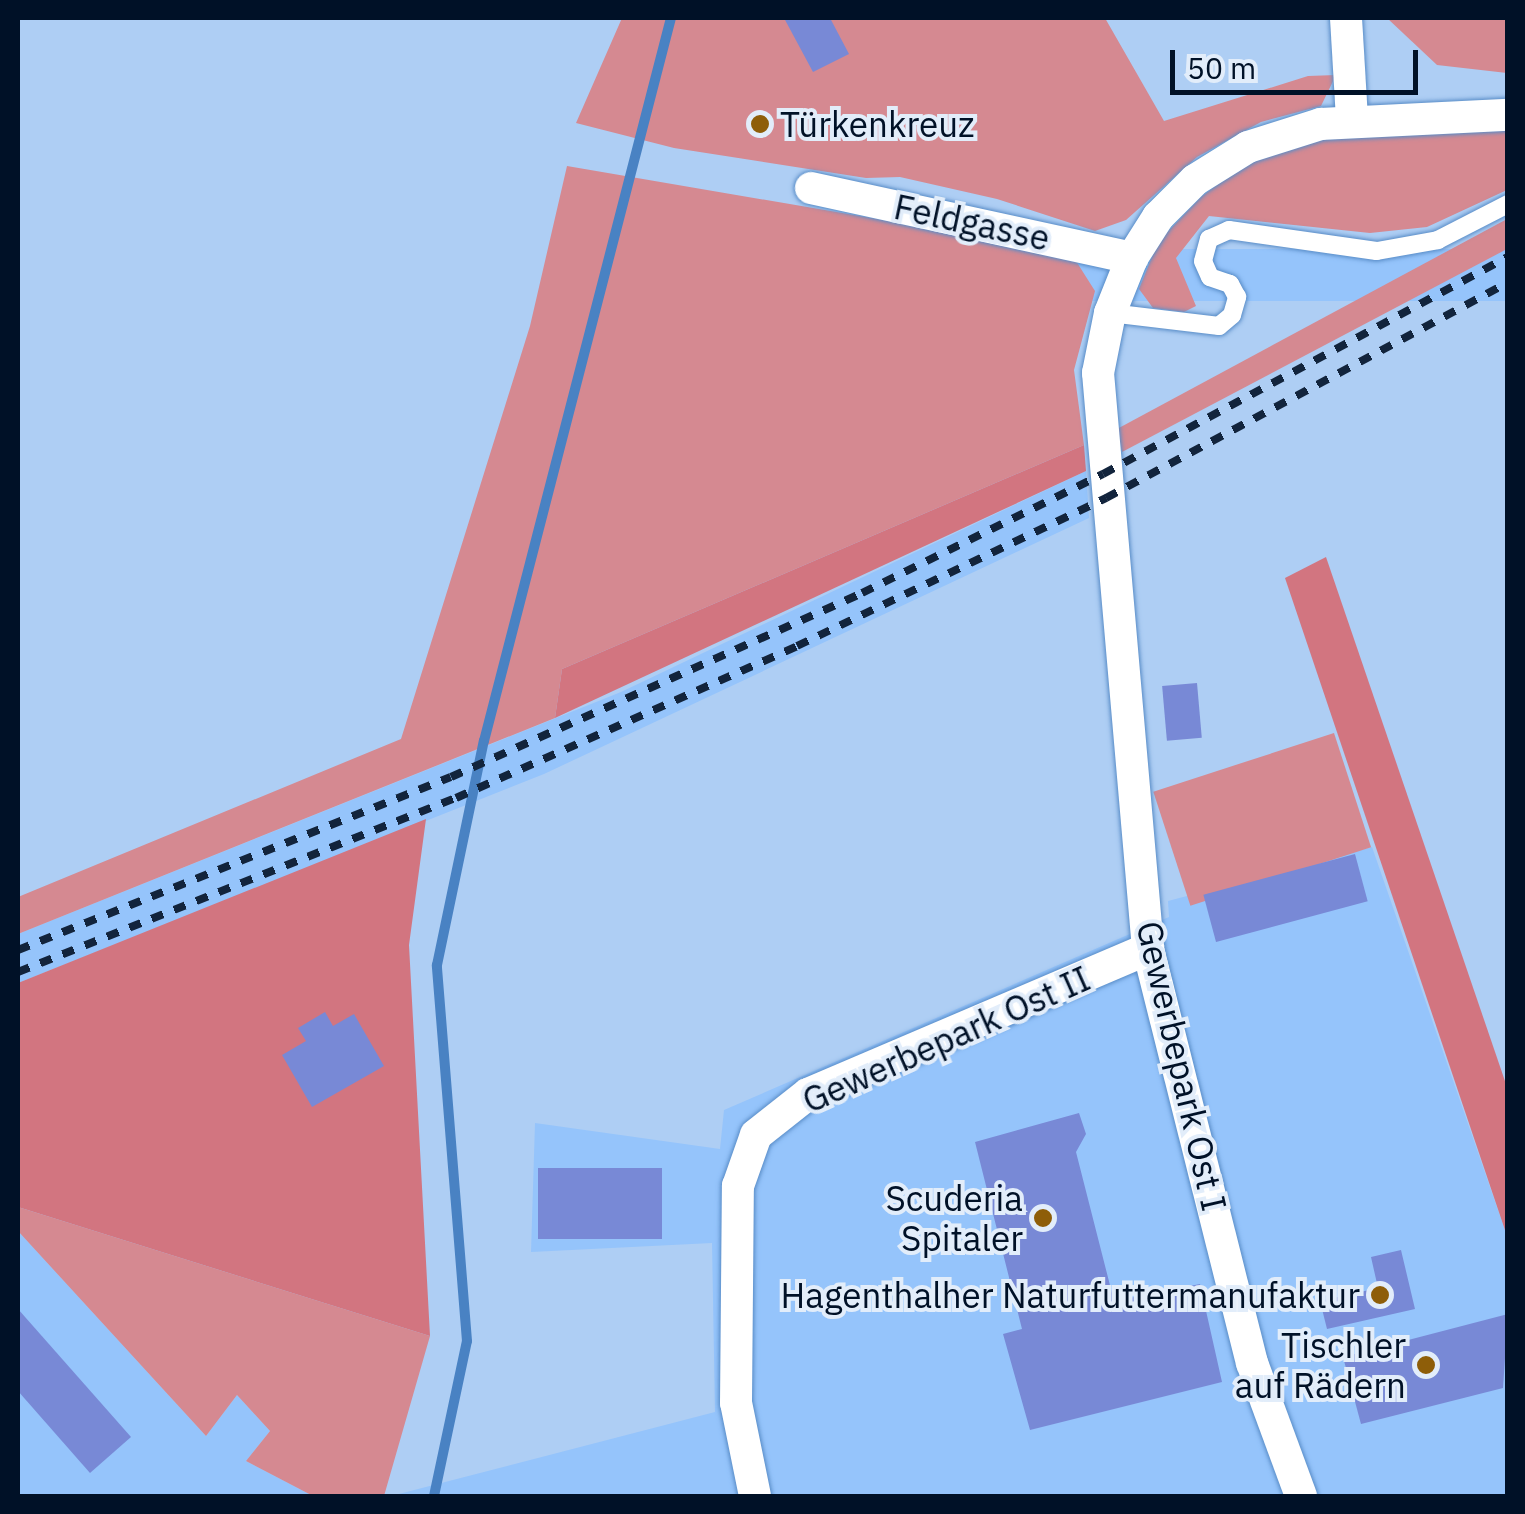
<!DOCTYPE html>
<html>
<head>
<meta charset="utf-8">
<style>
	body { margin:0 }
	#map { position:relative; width:1525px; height:1514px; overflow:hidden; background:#aecef4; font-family:"IBM Plex Sans",sans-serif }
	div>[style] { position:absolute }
	.built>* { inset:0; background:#95c4fb; transform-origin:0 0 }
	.green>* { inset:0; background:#d58991; transform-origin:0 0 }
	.forest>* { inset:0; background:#d27580 }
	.stream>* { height:10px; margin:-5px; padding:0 5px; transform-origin:5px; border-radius:5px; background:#4982c3 }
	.building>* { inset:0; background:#7889d6; transform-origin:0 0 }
	.roads { filter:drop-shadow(0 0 2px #588cc7) drop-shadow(0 0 2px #588cc7) }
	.lane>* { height:18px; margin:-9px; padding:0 9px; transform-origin:9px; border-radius:9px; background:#fff }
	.street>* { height:32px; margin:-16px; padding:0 16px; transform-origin:16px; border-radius:16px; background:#fff }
	.rail>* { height:8px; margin-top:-4px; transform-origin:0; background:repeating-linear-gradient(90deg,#12243c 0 12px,transparent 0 24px) }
	.dots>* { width:28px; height:28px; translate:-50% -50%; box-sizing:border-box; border:5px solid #e2edfa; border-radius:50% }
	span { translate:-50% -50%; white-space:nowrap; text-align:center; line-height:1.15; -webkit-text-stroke:8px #e2edfa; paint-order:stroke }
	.poi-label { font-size:35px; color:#001127 }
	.left { translate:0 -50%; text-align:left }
	.right { translate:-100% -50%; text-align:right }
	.street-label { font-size:35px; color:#001127 }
	.frame { position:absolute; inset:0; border:20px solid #001127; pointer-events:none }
	.scale { position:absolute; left:1170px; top:50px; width:248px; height:45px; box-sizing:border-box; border:5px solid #001127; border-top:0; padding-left:12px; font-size:30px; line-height:35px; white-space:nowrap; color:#001127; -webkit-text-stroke:8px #e2edfa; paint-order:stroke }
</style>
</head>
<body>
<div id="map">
	<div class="built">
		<div style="left:1507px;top:249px;width:52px;height:435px;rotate:90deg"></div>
		<div style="clip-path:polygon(1086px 471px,1089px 518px,544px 774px,18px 983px,18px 934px,621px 692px)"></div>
		<div style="clip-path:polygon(1372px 847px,1507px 1236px,1507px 1496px,391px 1496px,715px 1412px,712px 1243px,531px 1252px,535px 1123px,720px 1149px,724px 1110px,1169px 917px,1168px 901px)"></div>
		<div style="clip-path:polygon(18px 1231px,206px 1436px,237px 1395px,270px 1431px,246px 1461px,313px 1496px,18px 1496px)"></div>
	</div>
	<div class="green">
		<div style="clip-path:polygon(622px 18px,1105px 18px,1164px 121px,1308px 76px,1336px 75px,1321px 106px,1261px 122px,1197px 157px,1126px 220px,1095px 231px,997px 199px,900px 177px,866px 178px,674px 148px,576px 123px)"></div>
		<div style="clip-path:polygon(1387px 18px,1507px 18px,1507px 73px,1437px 65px)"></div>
		<div style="clip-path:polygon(1507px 130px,1507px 190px,1427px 227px,1370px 233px,1209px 216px,1176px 258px,1196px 306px,1184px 312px,1153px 308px,1139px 289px,1158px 242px,1201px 197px,1245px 164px,1307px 141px,1374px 132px)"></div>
		<div style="clip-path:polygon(567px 166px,1012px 242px,1076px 261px,1095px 291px,1074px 370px,1084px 445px,562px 669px,555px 718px,18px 934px,18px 897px,401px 739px,530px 326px)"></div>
		<div style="clip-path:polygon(1507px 219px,1507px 249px,1122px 452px,1117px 429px)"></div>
		<div style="left:1334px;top:733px;width:120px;height:190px;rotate:72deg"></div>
		<div style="clip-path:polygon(18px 1207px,430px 1336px,384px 1496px,313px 1496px,246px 1461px,270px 1431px,237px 1395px,206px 1436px,18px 1231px)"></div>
	</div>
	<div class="forest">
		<div style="clip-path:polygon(1084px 445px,1086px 471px,555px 718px,562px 669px)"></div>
		<div style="clip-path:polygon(1326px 557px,1507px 1087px,1507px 1236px,1285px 578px)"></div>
		<div style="clip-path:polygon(426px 819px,409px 945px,430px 1336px,18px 1207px,18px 983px)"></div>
	</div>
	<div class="stream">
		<div style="left:434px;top:1496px;width:158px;rotate:-78deg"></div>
		<div style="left:467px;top:1341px;width:377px;rotate:-94.6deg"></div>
		<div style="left:437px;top:965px;width:229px;rotate:-78.2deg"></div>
		<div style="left:484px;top:741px;width:747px;rotate:-75.5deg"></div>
	</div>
	<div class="building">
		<div style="clip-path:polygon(784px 18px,830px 18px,849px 54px,813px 72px)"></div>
		<div style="left:1197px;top:683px;width:55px;height:35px;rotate:85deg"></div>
		<div style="left:1355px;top:854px;width:49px;height:157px;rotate:75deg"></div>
		<div style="clip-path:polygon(325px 1012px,333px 1026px,354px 1014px,384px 1066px,312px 1107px,282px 1055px,306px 1041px,298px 1028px)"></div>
		<div style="clip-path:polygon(1079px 1113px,1086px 1134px,1076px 1152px,1114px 1301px,1200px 1284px,1222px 1382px,1030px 1430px,1003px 1334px,1022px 1329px,975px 1142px)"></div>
		<div style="left:538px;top:1168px;width:124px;height:71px"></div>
		<div style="clip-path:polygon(1401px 1250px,1415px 1309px,1327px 1329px,1320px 1301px,1378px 1288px,1371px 1257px)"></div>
		<div style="clip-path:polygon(18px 1309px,131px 1437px,90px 1473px,18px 1391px)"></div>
		<div style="clip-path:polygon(1508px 1314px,1503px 1388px,1361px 1424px,1343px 1357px)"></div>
	</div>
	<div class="roads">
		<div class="lane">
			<div style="left:1110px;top:313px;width:110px;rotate:6.8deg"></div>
			<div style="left:1219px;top:326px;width:17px;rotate:-40deg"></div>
			<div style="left:1232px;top:315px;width:19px;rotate:-74deg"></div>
			<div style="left:1237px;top:297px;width:15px;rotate:-118deg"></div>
			<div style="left:1230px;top:284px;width:21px;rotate:-161deg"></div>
			<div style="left:1210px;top:277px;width:17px;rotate:-114deg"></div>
			<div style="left:1203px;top:261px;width:23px;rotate:-75deg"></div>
			<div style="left:1209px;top:239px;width:22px;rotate:-24deg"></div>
			<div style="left:1229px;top:230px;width:149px;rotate:8.1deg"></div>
			<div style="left:1377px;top:251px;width:62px;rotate:-10.2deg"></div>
			<div style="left:1438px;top:240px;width:79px;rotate:-27.2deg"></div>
		</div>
		<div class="street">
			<div style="left:1346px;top:18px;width:100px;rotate:86.6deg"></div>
			<div style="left:811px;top:188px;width:329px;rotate:12.3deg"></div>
			<div style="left:755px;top:1496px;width:95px;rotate:-101.5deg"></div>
			<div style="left:736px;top:1403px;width:217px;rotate:-89.5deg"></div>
			<div style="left:738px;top:1186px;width:54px;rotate:-70.6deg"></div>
			<div style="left:756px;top:1135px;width:66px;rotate:-38.3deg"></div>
			<div style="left:808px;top:1094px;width:370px;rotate:-23.1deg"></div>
			<div style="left:1301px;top:1496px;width:142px;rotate:-110.2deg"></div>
			<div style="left:1252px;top:1363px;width:427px;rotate:-104.1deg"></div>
			<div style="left:1148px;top:949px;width:578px;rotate:-94.96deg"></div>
			<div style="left:1098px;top:373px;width:61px;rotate:-78.7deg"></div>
			<div style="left:1110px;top:313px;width:59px;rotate:-68.2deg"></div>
			<div style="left:1132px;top:258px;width:49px;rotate:-57.6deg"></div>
			<div style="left:1158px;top:217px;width:52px;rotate:-45deg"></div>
			<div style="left:1195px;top:180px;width:62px;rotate:-31.9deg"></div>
			<div style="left:1248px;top:147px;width:77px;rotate:-17.5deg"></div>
			<div style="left:1321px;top:124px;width:187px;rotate:-2.8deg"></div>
		</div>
	</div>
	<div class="rail">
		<div style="left:18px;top:950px;width:466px;rotate:-21.8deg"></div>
		<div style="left:451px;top:777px;width:450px;rotate:-24.1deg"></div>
		<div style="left:862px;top:593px;width:269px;rotate:-26.3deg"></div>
		<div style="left:1103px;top:474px;width:459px;rotate:-28.2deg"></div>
		<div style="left:18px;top:972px;width:471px;rotate:-21.7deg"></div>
		<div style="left:456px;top:798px;width:373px;rotate:-24deg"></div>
		<div style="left:797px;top:646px;width:343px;rotate:-25.6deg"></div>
		<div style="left:1106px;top:498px;width:456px;rotate:-28.2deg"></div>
	</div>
	<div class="dots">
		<div style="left:760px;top:124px;background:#8e5e09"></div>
		<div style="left:1043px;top:1218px;background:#8e5e09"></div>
		<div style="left:1380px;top:1295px;background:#8e5e09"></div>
		<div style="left:1426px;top:1365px;background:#8e5e09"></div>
	</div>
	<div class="poi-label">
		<span class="left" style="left:780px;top:124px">Türkenkreuz</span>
		<span class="right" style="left:1023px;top:1218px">Scuderia<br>Spitaler</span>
		<span class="right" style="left:1360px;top:1295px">Hagenthalher Naturfuttermanufaktur</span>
		<span class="right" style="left:1406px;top:1365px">Tischler<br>auf Rädern</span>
	</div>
	<div class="street-label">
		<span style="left:972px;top:222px;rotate:12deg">Feldgasse</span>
		<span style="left:946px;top:1039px;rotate:-24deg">Gewerbepark Ost II</span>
		<span style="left:1182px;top:1066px;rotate:77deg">Gewerbepark Ost I</span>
	</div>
	<div class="frame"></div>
	<div class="scale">50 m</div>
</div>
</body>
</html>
